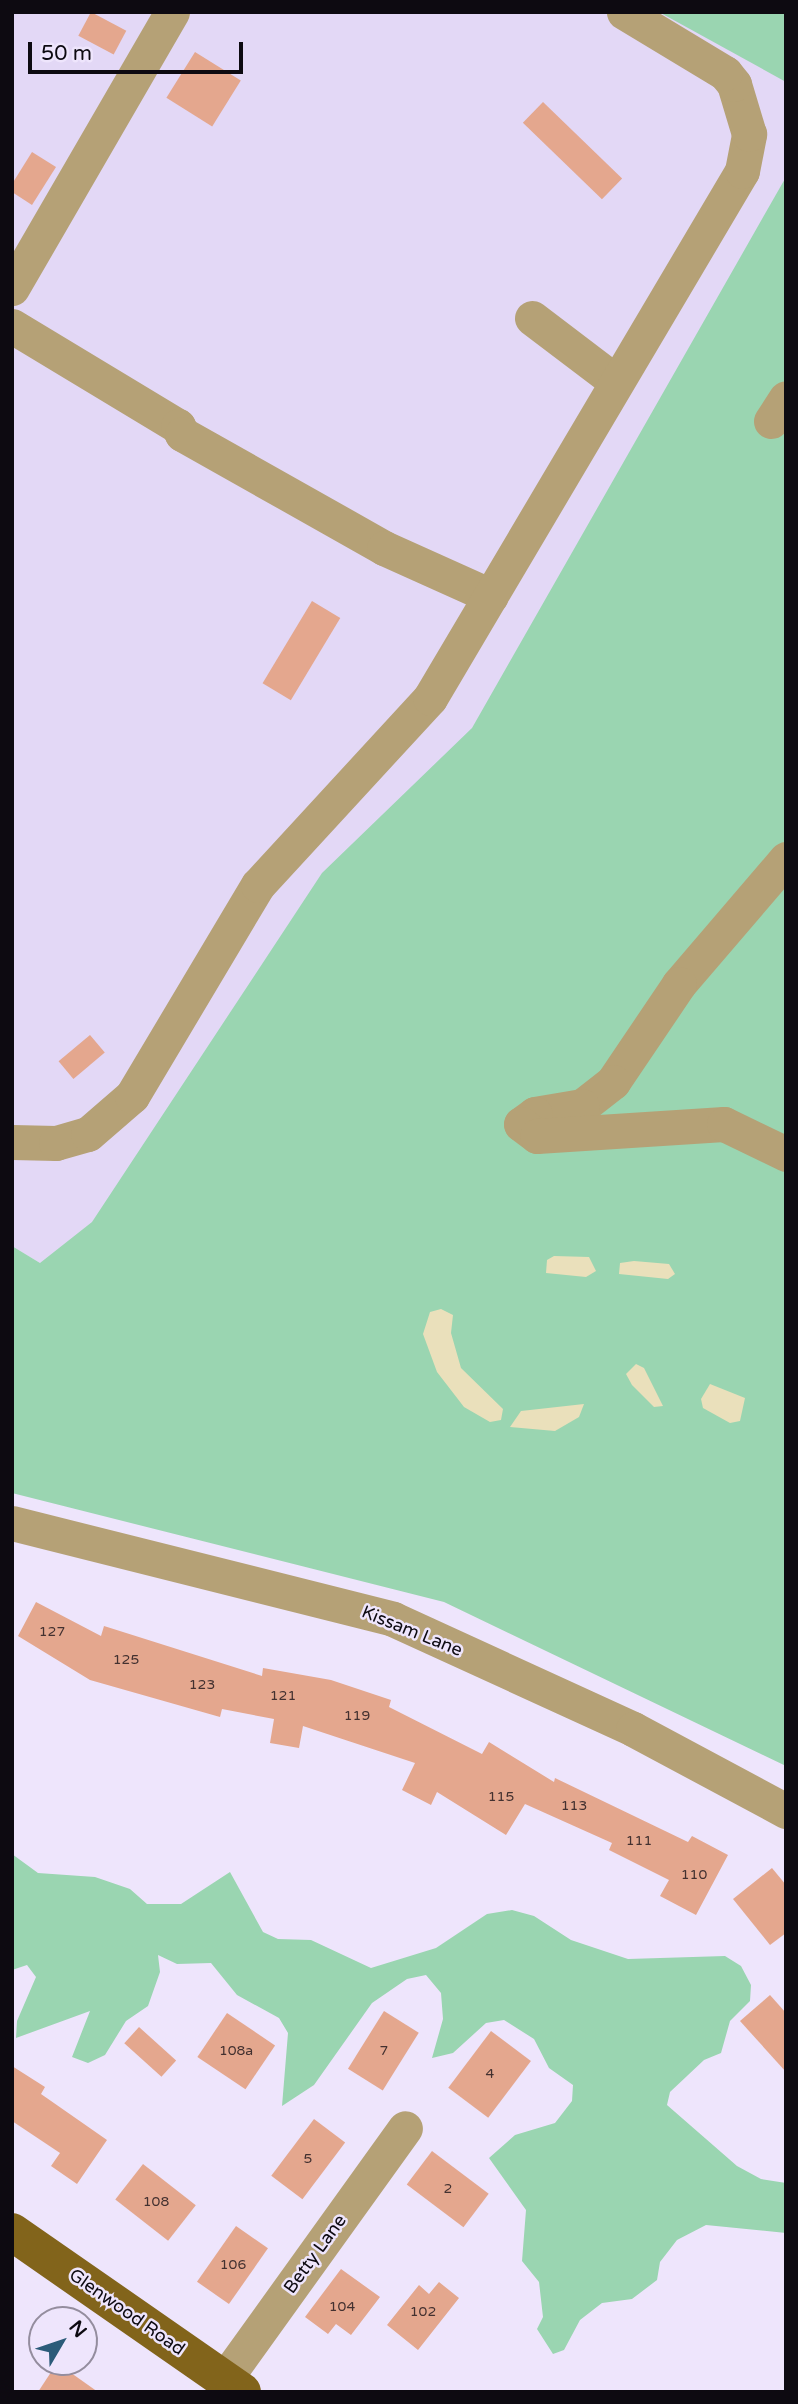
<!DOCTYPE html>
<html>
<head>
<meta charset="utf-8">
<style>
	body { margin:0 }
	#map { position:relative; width:798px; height:2404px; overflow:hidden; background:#eee5fc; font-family:"Varela Round",sans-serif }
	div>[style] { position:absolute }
	.built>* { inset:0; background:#e3d8f6 }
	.green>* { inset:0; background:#9ad5b1 }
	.sand>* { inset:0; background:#eae0bb }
	.building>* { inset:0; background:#e4a78e; transform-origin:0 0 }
	.minor>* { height:35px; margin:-17.5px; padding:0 17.5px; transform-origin:17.5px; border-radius:17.5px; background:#b5a176 }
	.major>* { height:38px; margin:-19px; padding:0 19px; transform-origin:19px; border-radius:19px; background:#82641b }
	span { translate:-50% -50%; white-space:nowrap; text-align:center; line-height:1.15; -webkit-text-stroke:5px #eee5fc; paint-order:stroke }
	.number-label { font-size:14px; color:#433130 }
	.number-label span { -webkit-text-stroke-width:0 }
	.street-label { font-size:18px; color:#0d0a11 }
	.frame { position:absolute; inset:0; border:14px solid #0d0a11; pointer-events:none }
	.north { position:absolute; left:28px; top:2306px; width:70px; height:70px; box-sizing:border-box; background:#eee5fc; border:2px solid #948d9e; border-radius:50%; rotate:51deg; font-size:19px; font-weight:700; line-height:28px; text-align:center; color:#0d0a11 }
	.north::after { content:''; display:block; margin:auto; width:24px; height:32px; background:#2b5b79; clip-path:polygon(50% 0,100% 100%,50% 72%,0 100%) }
	.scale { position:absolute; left:28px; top:42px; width:215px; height:32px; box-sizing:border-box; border:4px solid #0d0a11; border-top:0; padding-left:9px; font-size:21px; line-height:24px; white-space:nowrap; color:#0d0a11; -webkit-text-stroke:5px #eee5fc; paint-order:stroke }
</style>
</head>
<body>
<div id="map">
	<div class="built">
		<div style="clip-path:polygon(12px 12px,762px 12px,786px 27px,786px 252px,175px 1307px,40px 1263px,12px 1246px)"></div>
	</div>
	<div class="green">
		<div style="clip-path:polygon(659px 12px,786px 12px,786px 82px)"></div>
		<div style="clip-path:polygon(786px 177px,786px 1766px,444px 1602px,12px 1493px,12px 1246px,40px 1263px,92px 1222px,322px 873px,472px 728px)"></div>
		<div style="clip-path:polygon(12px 1854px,38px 1873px,95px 1877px,130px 1889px,147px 1904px,181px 1904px,230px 1872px,263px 1932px,278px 1939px,311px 1940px,371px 1968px,436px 1948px,487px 1914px,512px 1910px,534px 1916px,571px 1940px,628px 1959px,725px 1956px,741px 1966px,751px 1985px,750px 2001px,730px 2021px,721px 2053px,704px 2060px,670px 2092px,667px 2105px,737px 2166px,761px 2179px,786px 2183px,786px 2233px,706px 2225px,677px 2240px,660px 2262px,657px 2280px,632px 2299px,602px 2303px,580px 2320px,564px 2350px,553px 2354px,537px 2329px,543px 2317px,539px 2282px,522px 2261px,526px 2210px,489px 2158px,515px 2135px,555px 2123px,572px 2101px,573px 2085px,549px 2068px,534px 2039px,504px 2020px,486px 2023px,453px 2053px,432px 2058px,443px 2019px,441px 1993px,426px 1975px,407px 1979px,372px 2003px,314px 2085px,282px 2106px,288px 2033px,279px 2018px,237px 1995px,211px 1963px,177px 1964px,158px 1955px,160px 1972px,148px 2006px,126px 2021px,105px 2055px,88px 2063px,72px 2057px,90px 2011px,16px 2038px,17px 2021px,36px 1977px,27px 1965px,12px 1970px)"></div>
	</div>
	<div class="sand">
		<div style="clip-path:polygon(554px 1256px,589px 1257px,596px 1271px,586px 1277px,546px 1273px,547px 1260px)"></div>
		<div style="clip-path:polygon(634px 1261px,669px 1264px,675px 1274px,668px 1279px,619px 1274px,620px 1263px)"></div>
		<div style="clip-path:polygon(441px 1309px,453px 1315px,451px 1333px,461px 1368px,503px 1409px,501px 1420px,490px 1422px,464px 1407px,437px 1372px,423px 1334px,430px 1312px)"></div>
		<div style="clip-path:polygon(636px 1364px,644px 1368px,663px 1406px,654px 1407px,632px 1385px,626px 1374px)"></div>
		<div style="clip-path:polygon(710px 1384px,745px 1398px,740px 1421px,730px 1423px,703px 1408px,701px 1399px)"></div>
		<div style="clip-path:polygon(584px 1404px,579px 1417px,555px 1431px,510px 1427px,521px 1411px)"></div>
	</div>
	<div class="building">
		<div style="left:91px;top:12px;width:40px;height:27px;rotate:28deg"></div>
		<div style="left:195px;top:52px;width:54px;height:54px;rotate:32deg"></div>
		<div style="left:543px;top:102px;width:110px;height:29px;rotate:44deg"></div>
		<div style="clip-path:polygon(32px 152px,56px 167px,32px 205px,12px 192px,12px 184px)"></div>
		<div style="left:312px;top:601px;width:33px;height:96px;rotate:31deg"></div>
		<div style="left:90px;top:1035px;width:23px;height:41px;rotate:50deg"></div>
		<div style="clip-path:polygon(36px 1602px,101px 1636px,104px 1626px,262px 1676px,263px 1668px,331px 1680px,391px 1700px,389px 1707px,482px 1754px,489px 1742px,554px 1782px,555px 1778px,688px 1842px,692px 1836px,728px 1855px,696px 1915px,660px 1896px,669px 1880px,609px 1850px,612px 1843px,525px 1804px,506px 1835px,437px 1792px,431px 1805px,402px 1790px,415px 1763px,303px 1726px,299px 1748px,270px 1743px,274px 1719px,222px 1709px,220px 1717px,90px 1680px,18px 1636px)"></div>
		<div style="clip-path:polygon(772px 1868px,786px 1885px,786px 1933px,770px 1945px,733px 1899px)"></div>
		<div style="clip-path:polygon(770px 1995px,786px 2013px,786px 2072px,740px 2021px)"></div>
		<div style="left:384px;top:2011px;width:41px;height:68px;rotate:32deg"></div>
		<div style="left:227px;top:2013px;width:58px;height:53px;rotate:34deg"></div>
		<div style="left:139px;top:2027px;width:50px;height:22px;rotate:42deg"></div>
		<div style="left:491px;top:2031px;width:50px;height:71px;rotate:37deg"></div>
		<div style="clip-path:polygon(12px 2066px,45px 2087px,41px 2094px,107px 2140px,77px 2184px,51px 2166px,60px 2153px,12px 2121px)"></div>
		<div style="left:314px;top:2119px;width:39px;height:71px;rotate:37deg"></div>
		<div style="left:432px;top:2151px;width:71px;height:42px;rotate:37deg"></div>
		<div style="left:143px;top:2164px;width:67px;height:45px;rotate:38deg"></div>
		<div style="left:236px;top:2226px;width:39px;height:68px;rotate:35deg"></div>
		<div style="clip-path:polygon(341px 2269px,380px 2297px,351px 2335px,336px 2324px,328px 2334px,305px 2317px)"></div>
		<div style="clip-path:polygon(439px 2282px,459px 2298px,418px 2350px,387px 2325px,419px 2285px,429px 2294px)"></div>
		<div style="clip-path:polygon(57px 2363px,98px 2392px,38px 2392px)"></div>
	</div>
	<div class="minor">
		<div style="left:12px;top:288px;width:319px;rotate:-59.9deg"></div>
		<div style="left:532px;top:318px;width:104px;rotate:37.2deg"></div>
		<div style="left:12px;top:326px;width:194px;rotate:31.1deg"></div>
		<div style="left:178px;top:426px;width:9px;rotate:63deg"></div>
		<div style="left:182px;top:434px;width:232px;rotate:29.4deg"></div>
		<div style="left:384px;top:548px;width:117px;rotate:24.2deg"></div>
		<div style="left:771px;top:421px;width:27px;rotate:-57deg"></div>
		<div style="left:786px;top:859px;width:165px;rotate:130.6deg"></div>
		<div style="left:679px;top:984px;width:118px;rotate:124deg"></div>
		<div style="left:613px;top:1082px;width:39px;rotate:142deg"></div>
		<div style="left:582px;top:1106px;width:48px;rotate:170.3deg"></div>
		<div style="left:535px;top:1114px;width:17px;rotate:144deg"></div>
		<div style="left:521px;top:1124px;width:20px;rotate:37deg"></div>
		<div style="left:537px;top:1136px;width:187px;rotate:-3.7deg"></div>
		<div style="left:724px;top:1124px;width:69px;rotate:25.8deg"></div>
		<div style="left:12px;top:1142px;width:44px;rotate:1.3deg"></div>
		<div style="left:56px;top:1143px;width:33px;rotate:-16deg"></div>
		<div style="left:88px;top:1134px;width:58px;rotate:-40.8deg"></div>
		<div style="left:132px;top:1096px;width:246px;rotate:-59.2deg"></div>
		<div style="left:258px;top:885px;width:254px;rotate:-47.4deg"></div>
		<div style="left:430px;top:698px;width:612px;rotate:-59.37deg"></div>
		<div style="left:742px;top:171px;width:38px;rotate:-79deg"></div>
		<div style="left:749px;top:134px;width:52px;rotate:-106.7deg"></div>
		<div style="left:734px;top:84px;width:14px;rotate:-129deg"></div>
		<div style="left:725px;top:73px;width:118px;rotate:-148.9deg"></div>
		<div style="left:12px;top:1523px;width:393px;rotate:14.1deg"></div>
		<div style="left:393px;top:1619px;width:264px;rotate:24.6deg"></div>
		<div style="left:633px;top:1729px;width:174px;rotate:28.2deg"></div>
		<div style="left:224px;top:2380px;width:310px;rotate:-54.3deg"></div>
	</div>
	<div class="major">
		<div style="left:12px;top:2232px;width:280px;rotate:34.8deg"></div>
	</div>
	<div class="number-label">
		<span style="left:52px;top:1632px">127</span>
		<span style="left:126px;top:1660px">125</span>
		<span style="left:202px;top:1685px">123</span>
		<span style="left:283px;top:1696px">121</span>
		<span style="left:357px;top:1716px">119</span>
		<span style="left:501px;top:1797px">115</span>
		<span style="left:574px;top:1806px">113</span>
		<span style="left:639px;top:1841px">111</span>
		<span style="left:694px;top:1875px">110</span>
		<span style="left:236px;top:2051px">108a</span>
		<span style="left:384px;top:2051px">7</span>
		<span style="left:490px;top:2074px">4</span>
		<span style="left:308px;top:2159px">5</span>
		<span style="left:448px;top:2189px">2</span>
		<span style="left:156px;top:2202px">108</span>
		<span style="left:233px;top:2265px">106</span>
		<span style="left:342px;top:2307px">104</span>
		<span style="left:423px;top:2312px">102</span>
	</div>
	<div class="street-label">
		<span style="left:412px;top:1631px;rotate:22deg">Kissam Lane</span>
		<span style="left:315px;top:2254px;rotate:-54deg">Betty Lane</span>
		<span style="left:127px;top:2312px;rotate:35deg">Glenwood Road</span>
	</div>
	<div class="frame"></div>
	<div class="north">N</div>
	<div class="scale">50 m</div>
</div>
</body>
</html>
